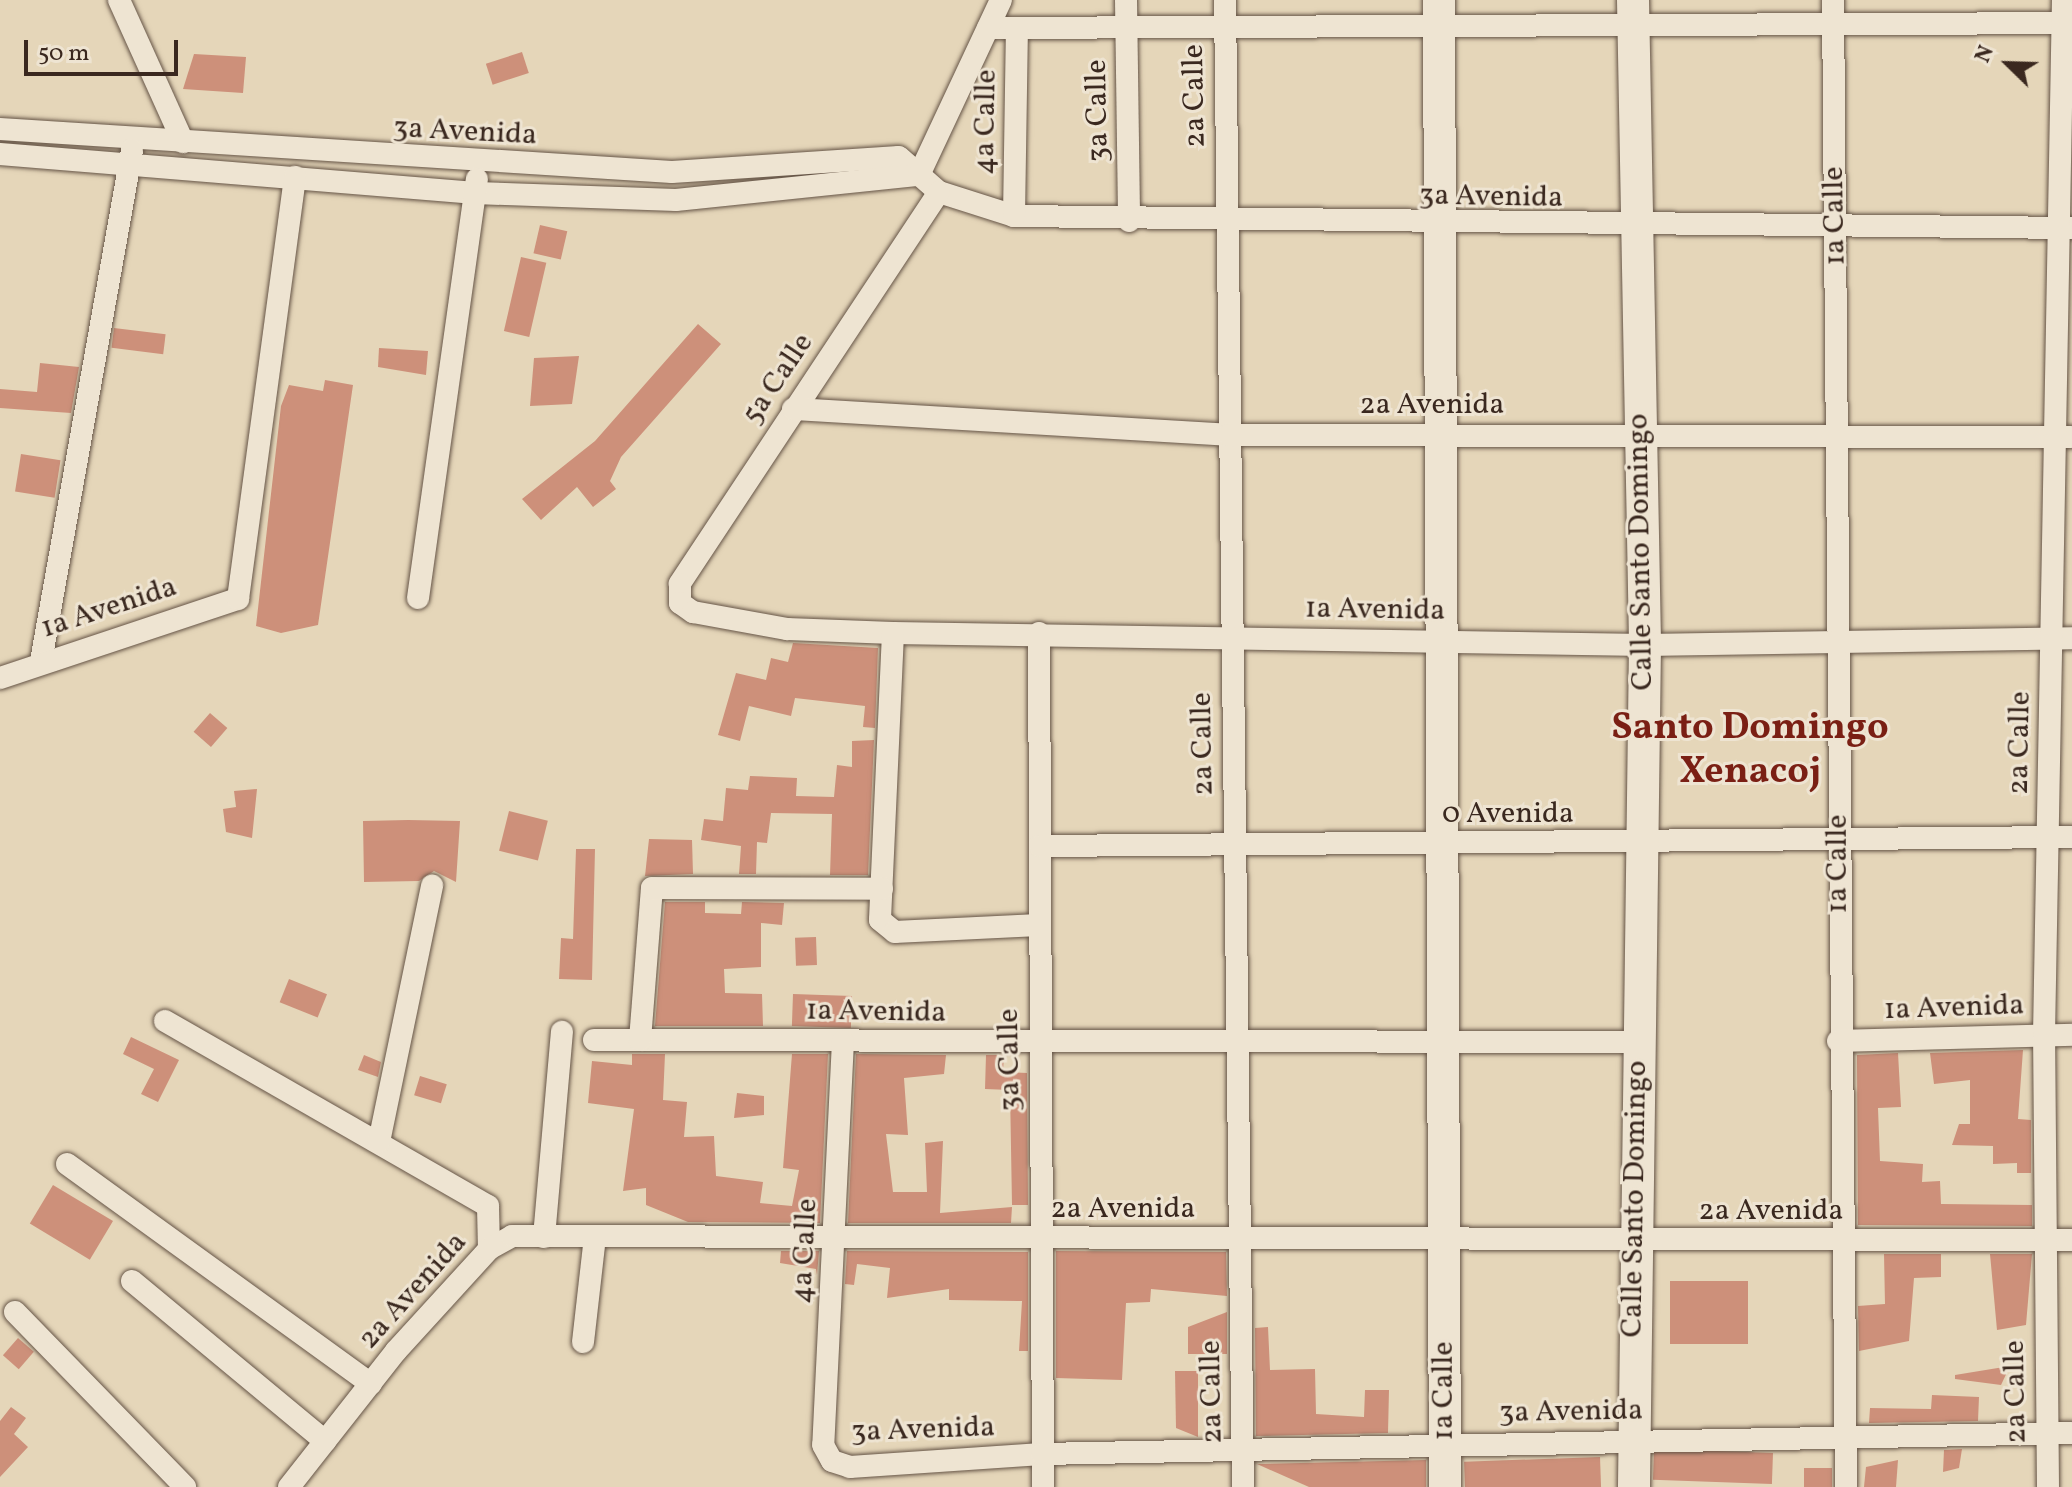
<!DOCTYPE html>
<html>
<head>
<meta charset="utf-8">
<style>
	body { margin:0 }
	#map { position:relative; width:2072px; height:1487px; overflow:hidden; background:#e5d6b9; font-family:Vollkorn,serif }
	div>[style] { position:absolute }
	.building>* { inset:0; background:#cd907a; transform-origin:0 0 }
	.roads { filter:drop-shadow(0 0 2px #655446) drop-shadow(0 0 2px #655446) }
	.street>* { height:22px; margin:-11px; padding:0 11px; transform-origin:11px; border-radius:11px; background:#eee4d2 }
	.secondary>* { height:32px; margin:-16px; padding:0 16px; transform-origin:16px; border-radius:16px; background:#eee4d2 }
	span { translate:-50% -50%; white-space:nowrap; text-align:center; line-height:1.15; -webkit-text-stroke:6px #eee4d2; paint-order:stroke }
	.street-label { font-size:30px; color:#3a281f }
	.district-label { font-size:38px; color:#7a1f14; font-weight:700 }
	.north { position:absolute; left:1968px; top:24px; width:80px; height:80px; -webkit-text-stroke:6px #eee4d2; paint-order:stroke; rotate:293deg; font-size:22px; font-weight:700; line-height:32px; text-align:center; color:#3a281f }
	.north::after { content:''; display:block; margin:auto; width:28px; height:36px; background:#3a281f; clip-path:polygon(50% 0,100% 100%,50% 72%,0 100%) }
	.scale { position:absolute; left:24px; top:40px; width:154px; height:36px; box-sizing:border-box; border:4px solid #3a281f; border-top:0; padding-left:10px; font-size:24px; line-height:28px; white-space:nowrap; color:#3a281f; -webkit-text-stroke:6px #eee4d2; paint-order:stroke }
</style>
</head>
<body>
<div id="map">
	<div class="building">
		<div style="left:522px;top:52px;width:22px;height:38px;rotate:72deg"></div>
		<div style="clip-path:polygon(194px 54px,246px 57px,243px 93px,183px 89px)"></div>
		<div style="left:540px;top:225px;width:28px;height:29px;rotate:13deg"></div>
		<div style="left:521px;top:257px;width:26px;height:76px;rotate:13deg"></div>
		<div style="clip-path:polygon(698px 324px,721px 344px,621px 457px,610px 481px,616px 489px,593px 507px,577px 487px,541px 520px,522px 499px,595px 441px)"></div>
		<div style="left:114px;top:328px;width:52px;height:20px;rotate:7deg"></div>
		<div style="clip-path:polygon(379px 348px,428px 351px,426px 375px,378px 367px)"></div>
		<div style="clip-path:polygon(579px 356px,572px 404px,530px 406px,534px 358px)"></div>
		<div style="clip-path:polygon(40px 363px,79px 367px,71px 413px,0 408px,0 389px,37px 392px)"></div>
		<div style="clip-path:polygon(325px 380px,353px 385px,318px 625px,281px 633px,256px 626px,281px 406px,289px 385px,323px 391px)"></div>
		<div style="left:21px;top:454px;width:40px;height:38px;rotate:9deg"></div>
		<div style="clip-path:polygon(793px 643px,878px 648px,875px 728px,863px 727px,865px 706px,795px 698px,791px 716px,749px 706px,740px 741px,718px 735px,736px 673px,766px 680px,771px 658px,788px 662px)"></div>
		<div style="left:210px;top:713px;width:23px;height:25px;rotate:41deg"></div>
		<div style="clip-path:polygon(874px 740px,868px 875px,830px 875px,832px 814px,771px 813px,767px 843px,757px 842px,756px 874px,739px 874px,741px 846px,701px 840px,704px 819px,723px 821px,726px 788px,748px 790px,750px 776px,797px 778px,796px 796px,834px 797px,837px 765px,852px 767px,852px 741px)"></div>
		<div style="clip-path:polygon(257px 789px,252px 838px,226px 832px,223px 809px,236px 807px,234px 791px)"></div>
		<div style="left:509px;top:811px;width:40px;height:41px;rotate:14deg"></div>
		<div style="clip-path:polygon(408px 820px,460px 821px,456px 882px,434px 871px,419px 881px,364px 882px,363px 821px)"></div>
		<div style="clip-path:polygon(649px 839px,692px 840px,693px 874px,645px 876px)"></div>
		<div style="clip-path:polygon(576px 849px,595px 849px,592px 980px,559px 979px,561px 938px,573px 939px)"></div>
		<div style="clip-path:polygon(665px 902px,705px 902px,705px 913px,741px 914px,742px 902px,784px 903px,782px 925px,761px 923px,761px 967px,724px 969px,725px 993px,762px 994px,763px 1026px,655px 1026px)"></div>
		<div style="left:816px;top:937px;width:28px;height:21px;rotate:88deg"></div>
		<div style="left:289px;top:979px;width:41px;height:25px;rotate:22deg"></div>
		<div style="left:793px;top:994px;width:59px;height:32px;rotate:2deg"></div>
		<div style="clip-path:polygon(131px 1037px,179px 1060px,158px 1102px,141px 1094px,154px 1069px,123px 1054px)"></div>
		<div style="clip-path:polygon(2023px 1050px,2018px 1119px,2031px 1120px,2031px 1173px,2017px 1173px,2017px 1163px,1993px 1164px,1993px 1146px,1952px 1145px,1959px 1124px,1970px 1124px,1970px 1080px,1934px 1084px,1930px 1053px)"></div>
		<div style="clip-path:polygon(1898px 1053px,1901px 1107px,1878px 1108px,1880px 1161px,1923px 1164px,1922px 1182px,1940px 1181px,1941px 1204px,2032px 1205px,2032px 1226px,1858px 1225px,1857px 1055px)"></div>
		<div style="clip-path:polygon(632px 1054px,665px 1054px,663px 1100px,687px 1102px,684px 1137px,714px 1136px,716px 1176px,763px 1182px,760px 1203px,792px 1206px,799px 1170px,783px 1168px,792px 1054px,828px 1054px,820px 1223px,688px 1222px,646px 1205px,646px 1188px,623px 1191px,634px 1109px,588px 1103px,592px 1061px,632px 1065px)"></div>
		<div style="clip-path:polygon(856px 1054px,946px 1055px,944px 1074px,904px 1078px,908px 1135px,886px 1134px,893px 1192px,927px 1192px,925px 1143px,943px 1141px,940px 1213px,1012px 1207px,1011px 1223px,848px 1223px)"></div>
		<div style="clip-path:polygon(364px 1055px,381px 1062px,378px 1077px,358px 1070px)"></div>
		<div style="clip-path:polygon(986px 1055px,1004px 1055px,1003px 1072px,1027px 1073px,1028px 1205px,1012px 1205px,1010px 1090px,985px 1089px)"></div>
		<div style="left:420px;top:1076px;width:28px;height:20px;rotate:17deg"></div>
		<div style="clip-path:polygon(737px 1093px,764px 1096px,764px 1115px,734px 1118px)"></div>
		<div style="left:53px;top:1185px;width:70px;height:45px;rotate:31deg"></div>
		<div style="clip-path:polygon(781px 1251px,819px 1251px,817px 1275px,816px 1269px,780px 1263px)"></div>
		<div style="clip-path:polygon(847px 1251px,1028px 1252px,1028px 1351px,1019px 1351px,1022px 1301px,949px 1300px,949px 1289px,887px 1298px,890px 1268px,857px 1264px,854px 1285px,845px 1284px)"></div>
		<div style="clip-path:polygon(1056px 1251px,1226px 1252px,1227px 1296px,1151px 1289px,1150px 1302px,1126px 1303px,1122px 1380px,1056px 1378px)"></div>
		<div style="clip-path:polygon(1884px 1254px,1941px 1254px,1941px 1277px,1914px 1278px,1909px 1341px,1859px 1351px,1858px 1306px,1885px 1304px)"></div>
		<div style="clip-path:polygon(1990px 1254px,2032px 1254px,2026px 1325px,1997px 1330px)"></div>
		<div style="left:1748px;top:1281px;width:63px;height:78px;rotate:90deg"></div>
		<div style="clip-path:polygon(1227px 1312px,1227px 1354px,1188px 1354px,1188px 1327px)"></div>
		<div style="clip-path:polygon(1268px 1327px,1270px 1370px,1315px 1369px,1316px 1414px,1364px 1417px,1365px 1390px,1389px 1390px,1388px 1433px,1256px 1436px,1255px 1328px)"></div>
		<div style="left:18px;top:1338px;width:21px;height:23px;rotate:41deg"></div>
		<div style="clip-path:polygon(2010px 1366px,2001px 1385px,1955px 1379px,1955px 1375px)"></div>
		<div style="clip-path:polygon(1175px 1371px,1198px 1371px,1198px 1437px,1176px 1428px)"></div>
		<div style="clip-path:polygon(1932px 1395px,1979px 1397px,1978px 1421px,1869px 1423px,1870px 1408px,1931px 1409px)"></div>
		<div style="clip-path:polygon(11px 1407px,26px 1418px,14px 1434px,28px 1447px,0 1477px,0 1421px)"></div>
		<div style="clip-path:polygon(1962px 1449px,1959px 1468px,1943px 1472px,1944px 1450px)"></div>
		<div style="left:1773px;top:1453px;width:31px;height:119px;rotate:92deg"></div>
		<div style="left:1600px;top:1457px;width:30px;height:136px;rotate:88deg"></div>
		<div style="clip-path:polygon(1426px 1460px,1426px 1487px,1309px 1487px,1257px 1464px)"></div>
		<div style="clip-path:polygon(1898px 1460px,1896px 1487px,1864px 1487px,1866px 1467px)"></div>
		<div style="left:1804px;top:1468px;width:28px;height:19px"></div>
	</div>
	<div class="roads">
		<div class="street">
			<div style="left:119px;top:0;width:156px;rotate:65.7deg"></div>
			<div style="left:1126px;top:0;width:221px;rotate:89.2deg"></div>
			<div style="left:1225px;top:0;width:1487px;rotate:89.31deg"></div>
			<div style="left:1833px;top:0;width:1487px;rotate:89.5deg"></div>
			<div style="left:988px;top:28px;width:1084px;rotate:-0.26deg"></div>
			<div style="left:0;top:129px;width:673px;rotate:3.66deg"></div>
			<div style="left:672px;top:172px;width:227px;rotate:-3.8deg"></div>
			<div style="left:899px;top:157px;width:53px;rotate:41.2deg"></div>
			<div style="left:939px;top:192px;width:79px;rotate:17.7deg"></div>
			<div style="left:1014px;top:216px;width:1058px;rotate:0.65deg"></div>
			<div style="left:0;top:154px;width:477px;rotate:4.7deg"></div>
			<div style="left:475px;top:193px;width:201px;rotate:2deg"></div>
			<div style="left:676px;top:200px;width:244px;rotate:-5.9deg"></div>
			<div style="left:919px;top:175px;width:193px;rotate:-64.9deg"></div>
			<div style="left:939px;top:192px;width:470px;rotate:123.5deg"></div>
			<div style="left:680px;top:584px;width:19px;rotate:90deg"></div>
			<div style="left:680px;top:603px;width:16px;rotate:35deg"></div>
			<div style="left:693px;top:612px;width:96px;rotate:10.3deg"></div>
			<div style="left:787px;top:629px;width:106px;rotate:2.2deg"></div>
			<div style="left:893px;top:633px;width:752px;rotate:0.91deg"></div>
			<div style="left:1645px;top:645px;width:427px;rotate:-0.9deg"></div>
			<div style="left:1014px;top:216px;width:188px;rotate:-89.1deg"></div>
			<div style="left:793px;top:409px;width:437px;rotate:3.4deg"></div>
			<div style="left:1229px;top:435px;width:842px;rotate:0.14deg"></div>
			<div style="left:418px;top:598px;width:423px;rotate:-82deg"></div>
			<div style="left:893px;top:633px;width:287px;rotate:92.6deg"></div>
			<div style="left:880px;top:920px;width:19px;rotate:39deg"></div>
			<div style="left:895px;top:932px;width:143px;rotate:-2.8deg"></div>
			<div style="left:1039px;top:633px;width:854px;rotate:89.73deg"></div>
			<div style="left:41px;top:661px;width:519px;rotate:-79.9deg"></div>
			<div style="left:0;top:678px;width:251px;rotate:-18.4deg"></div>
			<div style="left:238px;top:599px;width:426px;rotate:-82.3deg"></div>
			<div style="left:1040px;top:846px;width:1032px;rotate:-0.5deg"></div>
			<div style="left:165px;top:1021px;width:372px;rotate:29.8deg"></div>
			<div style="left:488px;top:1206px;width:43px;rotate:88.7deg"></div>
			<div style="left:594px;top:1040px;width:1043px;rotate:0.11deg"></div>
			<div style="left:640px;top:1040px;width:152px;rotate:-85.5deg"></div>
			<div style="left:652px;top:888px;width:230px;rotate:0.2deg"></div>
			<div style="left:843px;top:1041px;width:404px;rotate:92.8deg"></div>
			<div style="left:823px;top:1445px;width:18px;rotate:61deg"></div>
			<div style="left:832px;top:1461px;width:19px;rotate:18deg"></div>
			<div style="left:850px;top:1467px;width:192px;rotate:-3.9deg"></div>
			<div style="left:1042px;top:1454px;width:1030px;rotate:-1.17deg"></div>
			<div style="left:1838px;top:1041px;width:234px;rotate:-1.5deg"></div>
			<div style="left:379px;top:1142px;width:262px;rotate:-78.3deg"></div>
			<div style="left:67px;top:1164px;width:375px;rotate:35.9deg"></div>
			<div style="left:544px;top:1237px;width:206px;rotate:-85deg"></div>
			<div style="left:132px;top:1281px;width:251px;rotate:39.7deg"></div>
			<div style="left:15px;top:1312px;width:244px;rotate:45.8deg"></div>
			<div style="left:583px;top:1342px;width:106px;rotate:-83.5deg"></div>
			<div style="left:289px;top:1487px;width:173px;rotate:-51.8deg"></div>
			<div style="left:396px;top:1351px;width:138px;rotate:-47.6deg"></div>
			<div style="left:489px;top:1249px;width:26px;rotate:-29deg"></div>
			<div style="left:512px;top:1236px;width:1560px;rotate:0.15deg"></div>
			<div style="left:2048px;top:1487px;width:452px;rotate:-90.5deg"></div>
			<div style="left:2044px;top:1035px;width:1035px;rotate:-88.95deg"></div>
		</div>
		<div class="secondary">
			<div style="left:1439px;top:0;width:1487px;rotate:89.77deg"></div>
			<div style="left:1633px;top:0;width:645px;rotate:88.93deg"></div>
			<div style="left:1645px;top:645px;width:842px;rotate:90.75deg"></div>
		</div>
	</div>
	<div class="street-label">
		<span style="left:1195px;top:96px;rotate:-91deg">2a Calle</span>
		<span style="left:1098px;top:111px;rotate:-91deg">3a Calle</span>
		<span style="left:986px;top:122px;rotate:-89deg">4a Calle</span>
		<span style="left:465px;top:132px;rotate:3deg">3a Avenida</span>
		<span style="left:1491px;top:197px;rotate:1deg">3a Avenida</span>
		<span style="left:1835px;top:216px;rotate:-91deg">1a Calle</span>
		<span style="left:778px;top:379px;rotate:-56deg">5a Calle</span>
		<span style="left:1432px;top:405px">2a Avenida</span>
		<span style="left:1641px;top:552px;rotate:-91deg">Calle Santo Domingo</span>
		<span style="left:109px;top:608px;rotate:-18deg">1a Avenida</span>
		<span style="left:1375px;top:610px;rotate:1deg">1a Avenida</span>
		<span style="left:2020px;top:743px;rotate:-89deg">2a Calle</span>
		<span style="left:1203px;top:744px;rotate:-91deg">2a Calle</span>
		<span style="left:1508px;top:814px">0 Avenida</span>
		<span style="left:1838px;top:864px;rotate:-90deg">1a Calle</span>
		<span style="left:1954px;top:1008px;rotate:-2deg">1a Avenida</span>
		<span style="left:876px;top:1012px;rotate:1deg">1a Avenida</span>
		<span style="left:1010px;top:1060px;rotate:-91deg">3a Calle</span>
		<span style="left:1635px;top:1199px;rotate:-89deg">Calle Santo Domingo</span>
		<span style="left:1123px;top:1209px">2a Avenida</span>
		<span style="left:1771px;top:1211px">2a Avenida</span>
		<span style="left:805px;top:1251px;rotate:-87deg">4a Calle</span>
		<span style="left:413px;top:1291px;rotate:-48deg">2a Avenida</span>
		<span style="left:1444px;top:1391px;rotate:-90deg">1a Calle</span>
		<span style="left:1212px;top:1392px;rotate:-91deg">2a Calle</span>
		<span style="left:2016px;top:1392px;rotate:-91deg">2a Calle</span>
		<span style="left:1571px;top:1412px;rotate:-1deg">3a Avenida</span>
		<span style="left:923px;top:1430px;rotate:-2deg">3a Avenida</span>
	</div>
	<div class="district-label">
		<span style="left:1750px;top:751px">Santo Domingo<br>Xenacoj</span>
	</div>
	<div class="north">N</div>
	<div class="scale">50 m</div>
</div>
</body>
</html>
